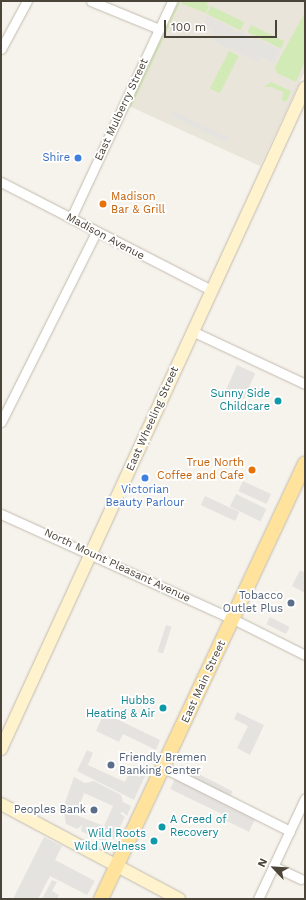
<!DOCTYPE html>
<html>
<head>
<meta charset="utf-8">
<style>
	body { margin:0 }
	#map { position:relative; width:306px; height:900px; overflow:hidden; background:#f6f3ec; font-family:"Work Sans",sans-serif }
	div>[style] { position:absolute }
	.residential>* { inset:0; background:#eae5da }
	.green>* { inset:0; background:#d2eab5; transform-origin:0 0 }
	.parking>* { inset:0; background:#e5e3e0; transform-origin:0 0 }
	.roads { filter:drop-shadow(0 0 1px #c2bbae) drop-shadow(0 0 1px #c2bbae) }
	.street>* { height:9px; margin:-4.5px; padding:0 4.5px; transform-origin:4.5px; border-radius:4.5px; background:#fff }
	.secondary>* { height:12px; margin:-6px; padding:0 6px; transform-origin:6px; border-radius:6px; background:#fff3cd }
	.primary>* { height:14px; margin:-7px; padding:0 7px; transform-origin:7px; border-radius:7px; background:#ffe39c }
	.dots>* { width:11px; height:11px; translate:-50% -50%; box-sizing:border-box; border:2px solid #fff; border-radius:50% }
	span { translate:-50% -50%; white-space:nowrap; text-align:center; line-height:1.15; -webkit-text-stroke:3.5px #fff; paint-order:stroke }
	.street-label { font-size:11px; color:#4b4439 }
	.shop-label { font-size:11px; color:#366cbe }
	.right { translate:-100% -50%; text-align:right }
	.food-label { font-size:11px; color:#c56008 }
	.left { translate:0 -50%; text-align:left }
	.culture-label { font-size:11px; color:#0d838f }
	.service-label { font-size:11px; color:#4e5e75 }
	.frame { position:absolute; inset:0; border:2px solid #4b4439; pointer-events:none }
	.north { position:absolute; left:254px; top:848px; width:40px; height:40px; -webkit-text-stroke:3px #fff; paint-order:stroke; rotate:295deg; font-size:11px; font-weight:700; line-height:16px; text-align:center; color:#4b4439 }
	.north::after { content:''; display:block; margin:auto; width:14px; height:18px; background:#4b4439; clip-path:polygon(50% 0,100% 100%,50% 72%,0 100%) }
	.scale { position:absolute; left:164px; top:20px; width:113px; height:18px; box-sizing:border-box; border:2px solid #4b4439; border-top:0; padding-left:5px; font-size:12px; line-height:14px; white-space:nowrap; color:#4b4439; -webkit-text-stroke:3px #fff; paint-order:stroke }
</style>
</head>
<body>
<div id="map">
	<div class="residential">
		<div style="clip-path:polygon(181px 1px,305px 1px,305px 71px,260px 166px,131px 107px)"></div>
	</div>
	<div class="green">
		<div style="clip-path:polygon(179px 1px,181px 1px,131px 108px,130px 105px)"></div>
		<div style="clip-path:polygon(183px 1px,208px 1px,207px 5px,209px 6px,206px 13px,182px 4px)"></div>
		<div style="left:211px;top:6px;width:37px;height:9px;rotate:26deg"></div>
		<div style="clip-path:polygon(304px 14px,305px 61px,296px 82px,277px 73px,275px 67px)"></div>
		<div style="left:251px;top:25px;width:37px;height:8px;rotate:26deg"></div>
		<div style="left:229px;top:51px;width:11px;height:42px;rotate:27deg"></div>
		<div style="clip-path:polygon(271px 82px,291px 91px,286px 102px,282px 100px,283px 92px,272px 87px,264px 87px)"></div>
	</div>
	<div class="parking">
		<div style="clip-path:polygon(207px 16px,232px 28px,231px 33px,240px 31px,246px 34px,251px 43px,254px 38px,281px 50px,274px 64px,262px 57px,258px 62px,211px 40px,213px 35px,205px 21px)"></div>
		<div style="clip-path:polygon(173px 111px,228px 137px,226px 142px,200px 130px,201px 124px,198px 129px,171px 116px)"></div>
		<div style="left:237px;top:365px;width:20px;height:28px;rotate:24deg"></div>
		<div style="left:243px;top:481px;width:31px;height:11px;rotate:25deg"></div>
		<div style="left:236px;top:494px;width:34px;height:14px;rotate:26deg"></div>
		<div style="left:205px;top:496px;width:38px;height:10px;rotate:25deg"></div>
		<div style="clip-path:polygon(300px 570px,305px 573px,305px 593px,292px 586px)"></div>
		<div style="left:270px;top:617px;width:22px;height:8px;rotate:27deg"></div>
		<div style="left:166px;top:625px;width:6px;height:28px;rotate:18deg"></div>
		<div style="clip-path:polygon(237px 712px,264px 725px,250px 755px,237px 748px,248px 726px,234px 719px)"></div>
		<div style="clip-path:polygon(104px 713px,160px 740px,156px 750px,123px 734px,119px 742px,96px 731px)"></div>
		<div style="clip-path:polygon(87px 750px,93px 753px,88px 765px,125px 782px,133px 765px,147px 772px,134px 800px,77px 771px)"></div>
		<div style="left:181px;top:765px;width:58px;height:8px;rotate:27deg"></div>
		<div style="clip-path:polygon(evenodd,74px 777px,85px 783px,94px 781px,121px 795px,123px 802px,131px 806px,127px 816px,123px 812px,120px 813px,125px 817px,114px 839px,108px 836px,104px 843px,81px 831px,82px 825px,77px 829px,66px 824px,63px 808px,74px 777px,84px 793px,113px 806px,104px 826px,76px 815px,84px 793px)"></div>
		<div style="clip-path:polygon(176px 777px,256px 817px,249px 832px,221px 818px,222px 814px,170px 789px)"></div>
		<div style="clip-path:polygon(44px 837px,62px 846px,55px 860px,95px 881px,87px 895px,50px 876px,38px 899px,13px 899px)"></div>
		<div style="clip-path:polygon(52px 880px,57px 882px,52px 891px,59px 895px,57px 899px,42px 899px)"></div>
	</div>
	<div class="roads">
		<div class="street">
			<div style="left:91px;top:1px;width:74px;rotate:22.4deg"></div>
			<div style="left:1px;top:49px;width:55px;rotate:-61.6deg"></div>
			<div style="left:1px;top:182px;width:236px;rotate:27.2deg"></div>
			<div style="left:71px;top:218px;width:239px;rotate:-65deg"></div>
			<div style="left:192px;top:331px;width:125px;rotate:25.1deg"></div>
			<div style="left:1px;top:422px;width:212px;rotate:-63.4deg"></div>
			<div style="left:1px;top:514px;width:255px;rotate:24.4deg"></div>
			<div style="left:233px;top:619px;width:80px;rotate:26.6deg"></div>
			<div style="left:164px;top:768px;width:141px;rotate:26.6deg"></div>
			<div style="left:273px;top:866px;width:31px;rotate:25deg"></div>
			<div style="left:258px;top:899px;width:111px;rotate:-65deg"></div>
		</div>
		<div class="secondary">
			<div style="left:1px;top:749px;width:728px;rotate:-65.3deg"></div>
			<div style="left:1px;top:804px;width:202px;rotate:28.1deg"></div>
		</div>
		<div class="primary">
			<div style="left:101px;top:899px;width:481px;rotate:-64.9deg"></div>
		</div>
	</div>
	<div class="dots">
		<div style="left:78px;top:158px;background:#3f7fe0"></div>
		<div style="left:103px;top:204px;background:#e8710a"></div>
		<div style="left:278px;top:401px;background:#0f9aa8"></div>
		<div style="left:252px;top:470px;background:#e8710a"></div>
		<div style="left:145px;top:478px;background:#3f7fe0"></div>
		<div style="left:291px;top:603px;background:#5c6f8a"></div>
		<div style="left:163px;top:708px;background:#0f9aa8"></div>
		<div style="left:111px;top:765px;background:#5c6f8a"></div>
		<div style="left:94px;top:810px;background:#5c6f8a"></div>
		<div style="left:162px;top:827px;background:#0f9aa8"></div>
		<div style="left:154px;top:841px;background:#0f9aa8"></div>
	</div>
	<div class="street-label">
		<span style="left:122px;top:110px;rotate:-65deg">East Mulberry Street</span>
		<span style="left:105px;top:237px;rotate:28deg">Madison Avenue</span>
		<span style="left:153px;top:419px;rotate:-66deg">East Wheeling Street</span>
		<span style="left:117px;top:566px;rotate:25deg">North Mount Pleasant Avenue</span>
		<span style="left:204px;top:682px;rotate:-65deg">East Main Street</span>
	</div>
	<div class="shop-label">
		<span class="right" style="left:70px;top:158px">Shire</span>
		<span style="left:145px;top:497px">Victorian<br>Beauty Parlour</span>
	</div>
	<div class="food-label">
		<span class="left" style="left:111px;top:204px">Madison<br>Bar &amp; Grill</span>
		<span class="right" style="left:244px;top:470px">True North<br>Coffee and Cafe</span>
	</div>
	<div class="culture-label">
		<span class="right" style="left:270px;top:401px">Sunny Side<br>Childcare</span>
		<span class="right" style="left:155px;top:708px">Hubbs<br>Heating &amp; Air</span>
		<span class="left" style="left:170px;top:827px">A Creed of<br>Recovery</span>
		<span class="right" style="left:146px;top:841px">Wild Roots<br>Wild Welness</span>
	</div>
	<div class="service-label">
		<span class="right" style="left:283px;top:603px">Tobacco<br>Outlet Plus</span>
		<span class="left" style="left:119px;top:765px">Friendly Bremen<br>Banking Center</span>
		<span class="right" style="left:86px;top:810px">Peoples Bank</span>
	</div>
	<div class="frame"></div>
	<div class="north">N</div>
	<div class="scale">100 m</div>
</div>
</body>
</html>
